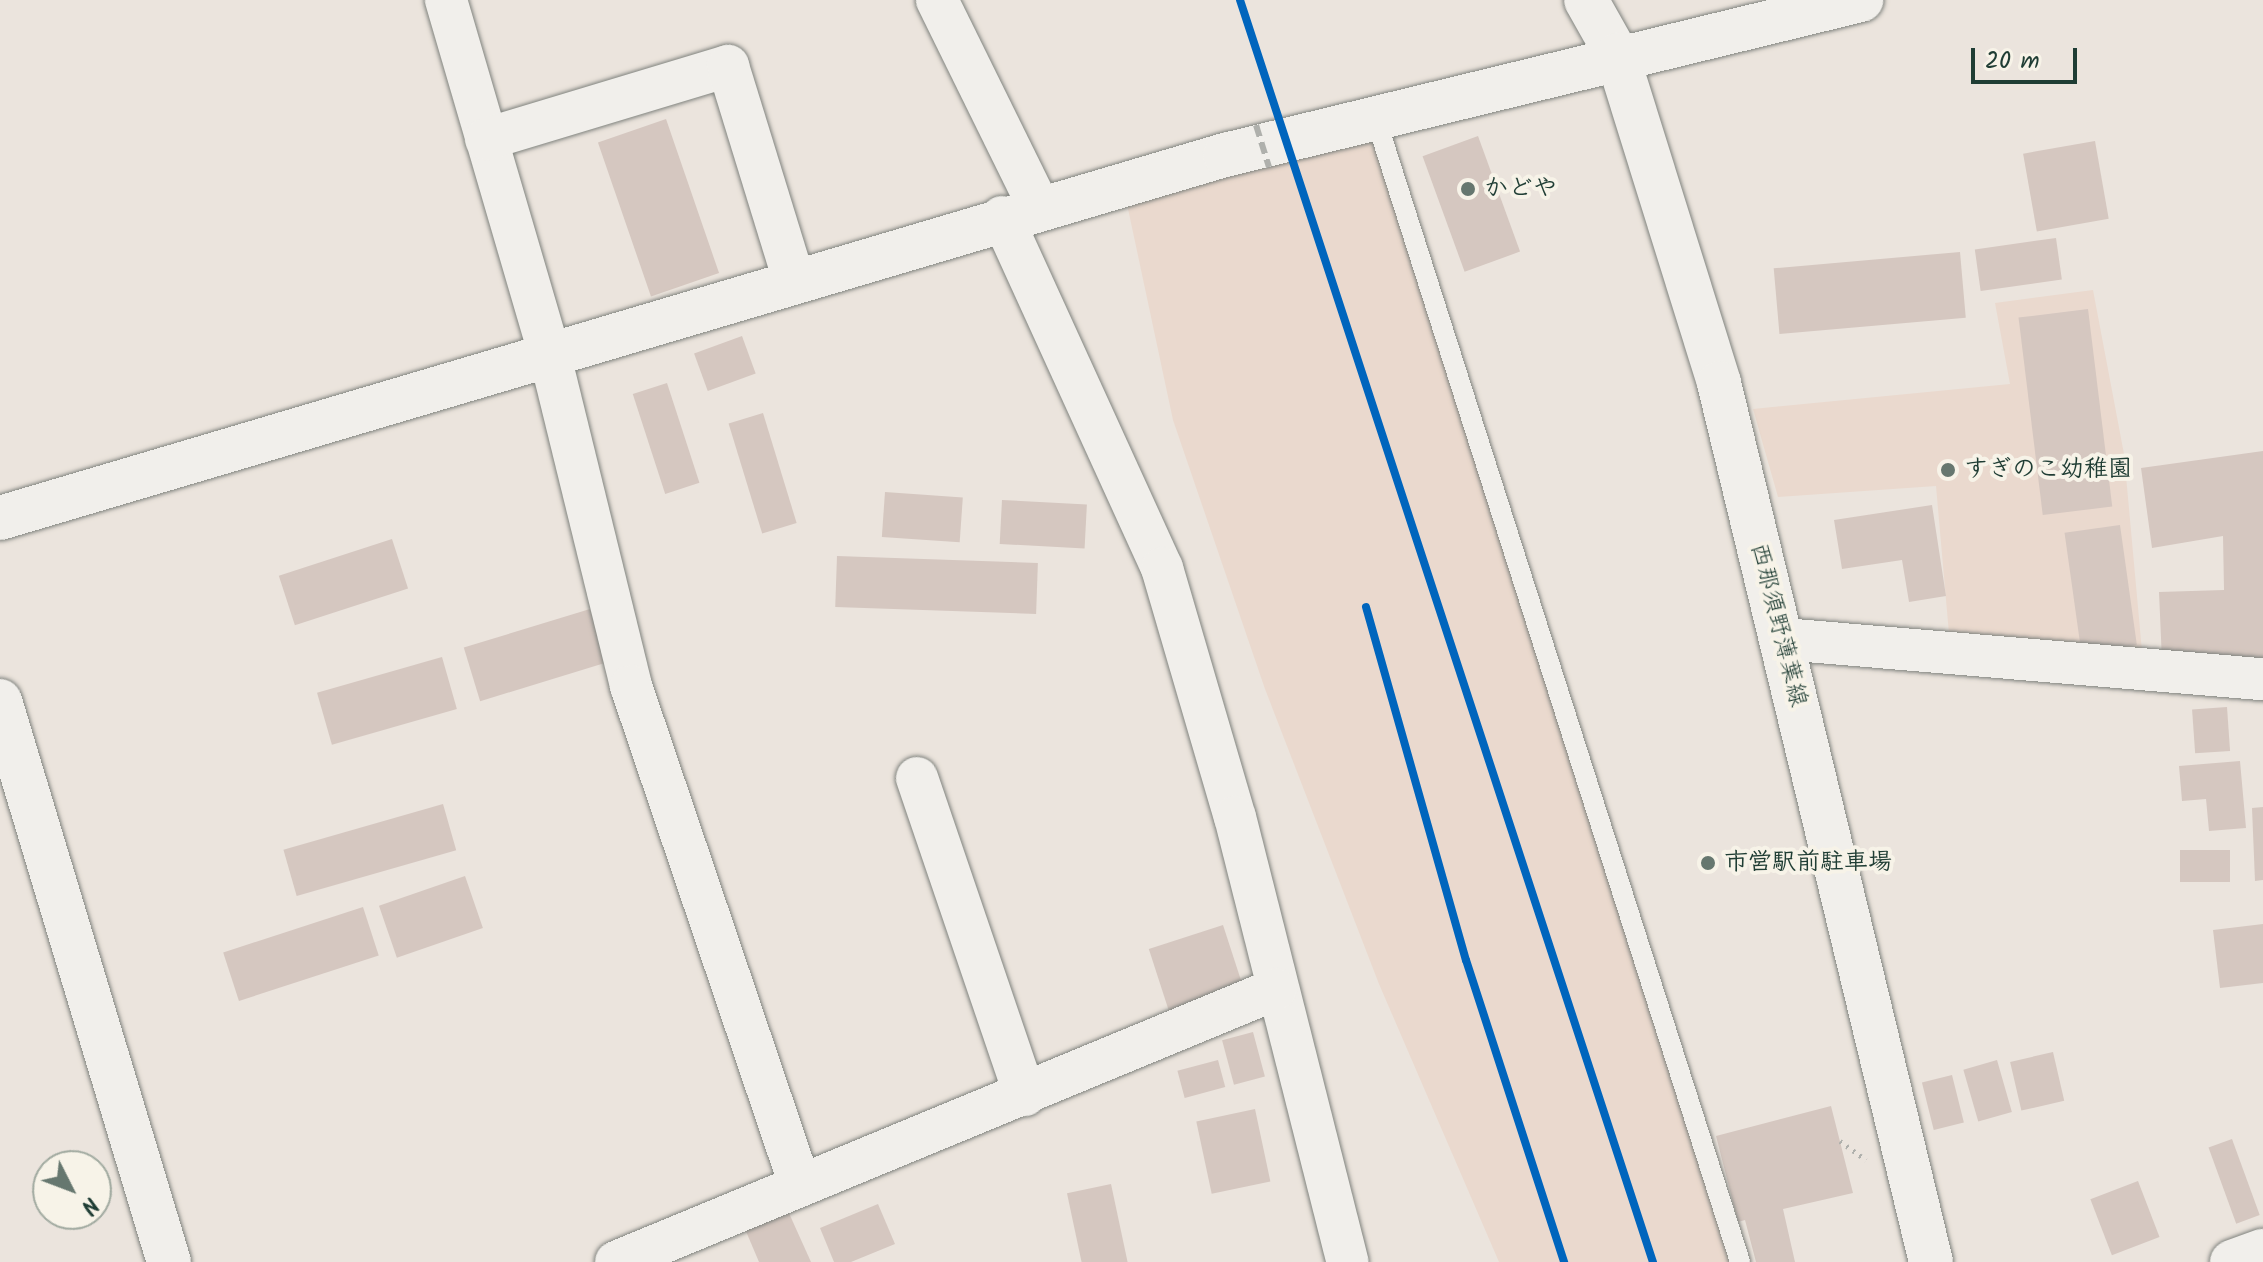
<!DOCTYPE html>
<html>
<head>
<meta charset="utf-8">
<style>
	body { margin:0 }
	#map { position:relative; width:2263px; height:1262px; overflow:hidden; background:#ebe4dd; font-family:Kalam,"Klee One",sans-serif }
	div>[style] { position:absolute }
	.built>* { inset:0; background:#ead9ce }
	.building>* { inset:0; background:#d5c7c0; transform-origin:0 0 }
	.path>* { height:5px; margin-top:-2.5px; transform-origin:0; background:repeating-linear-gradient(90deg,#afb0ac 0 2px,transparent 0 8px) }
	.roads { filter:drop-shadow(0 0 2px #80837e) drop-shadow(0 0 2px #80837e) }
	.lane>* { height:20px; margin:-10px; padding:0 10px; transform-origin:10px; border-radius:10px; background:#f1efeb }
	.street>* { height:42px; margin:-21px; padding:0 21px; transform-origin:21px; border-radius:21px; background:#f1efeb }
	.secondary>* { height:44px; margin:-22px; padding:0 22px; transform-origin:22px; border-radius:22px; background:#f1efeb }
	.rail>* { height:6px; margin-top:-3px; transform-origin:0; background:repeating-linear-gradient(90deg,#afb0ac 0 12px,transparent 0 18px) }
	.rail-1>* { height:8px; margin:-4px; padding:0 4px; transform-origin:4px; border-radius:4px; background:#0065bd }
	.dots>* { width:22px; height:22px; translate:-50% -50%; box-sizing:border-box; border:4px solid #f7f3e8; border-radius:50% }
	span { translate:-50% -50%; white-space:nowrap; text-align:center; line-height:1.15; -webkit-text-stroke:8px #f7f3e8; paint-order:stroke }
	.poi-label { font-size:24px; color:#1f3d34; font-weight:700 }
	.left { translate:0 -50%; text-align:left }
	.street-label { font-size:24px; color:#1f3d34 }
	.north { position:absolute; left:32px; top:1150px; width:80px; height:80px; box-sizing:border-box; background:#f7f3e8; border:2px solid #a1aaa0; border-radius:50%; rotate:132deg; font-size:22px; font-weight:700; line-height:32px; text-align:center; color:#1f3d34 }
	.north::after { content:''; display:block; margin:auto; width:28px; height:36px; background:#66776f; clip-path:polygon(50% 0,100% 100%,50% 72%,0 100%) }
	.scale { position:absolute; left:1971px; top:48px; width:106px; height:36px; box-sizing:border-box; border:4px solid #1f3d34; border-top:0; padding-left:10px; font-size:24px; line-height:28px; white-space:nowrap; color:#1f3d34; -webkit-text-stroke:6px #f7f3e8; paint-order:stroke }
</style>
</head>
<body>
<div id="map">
	<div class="built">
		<div style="clip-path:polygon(1374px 136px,1732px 1262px,1499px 1262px,1379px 984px,1265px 689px,1173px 420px,1127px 204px)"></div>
		<div style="clip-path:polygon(2093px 290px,2124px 454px,2143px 662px,1950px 645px,1936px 486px,1778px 497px,1753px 409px,2010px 384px,1995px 303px)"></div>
	</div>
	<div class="building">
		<div style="left:666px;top:119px;width:163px;height:72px;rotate:71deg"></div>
		<div style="left:1478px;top:136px;width:123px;height:59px;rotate:70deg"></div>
		<div style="left:2095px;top:141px;width:79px;height:73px;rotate:80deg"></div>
		<div style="left:2056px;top:238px;width:42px;height:82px;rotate:82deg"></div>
		<div style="left:1960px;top:252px;width:66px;height:187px;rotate:85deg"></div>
		<div style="left:2088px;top:309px;width:199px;height:70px;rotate:83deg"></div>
		<div style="left:742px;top:336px;width:40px;height:51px;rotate:70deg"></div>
		<div style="left:667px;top:383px;width:105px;height:36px;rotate:72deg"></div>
		<div style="left:763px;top:413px;width:115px;height:36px;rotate:73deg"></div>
		<div style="clip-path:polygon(2263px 451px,2263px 666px,2162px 661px,2159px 592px,2224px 590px,2223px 536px,2152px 548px,2141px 468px)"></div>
		<div style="left:885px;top:492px;width:78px;height:45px;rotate:4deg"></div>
		<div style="left:1002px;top:500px;width:85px;height:44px;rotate:3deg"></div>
		<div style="clip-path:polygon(1932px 505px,1946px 596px,1909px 602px,1902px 560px,1842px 569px,1834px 520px)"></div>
		<div style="left:2120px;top:525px;width:121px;height:56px;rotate:82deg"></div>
		<div style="left:392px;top:539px;width:52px;height:119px;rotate:72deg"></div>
		<div style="left:837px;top:556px;width:201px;height:51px;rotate:2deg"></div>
		<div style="left:590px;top:609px;width:56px;height:132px;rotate:73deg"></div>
		<div style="left:442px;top:657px;width:54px;height:130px;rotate:74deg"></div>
		<div style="left:2227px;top:707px;width:44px;height:35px;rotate:86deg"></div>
		<div style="clip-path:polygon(2240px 761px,2246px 828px,2209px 831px,2206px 799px,2182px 801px,2179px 766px)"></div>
		<div style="left:443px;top:804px;width:48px;height:166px;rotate:74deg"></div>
		<div style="clip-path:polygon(2263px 807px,2263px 880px,2255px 881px,2252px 808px)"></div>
		<div style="left:2180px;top:850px;width:50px;height:32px"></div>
		<div style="left:465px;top:876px;width:55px;height:91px;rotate:71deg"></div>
		<div style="left:363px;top:907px;width:51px;height:147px;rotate:72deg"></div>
		<div style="clip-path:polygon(2263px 924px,2263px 983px,2220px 988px,2213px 930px)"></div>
		<div style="left:1223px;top:925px;width:70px;height:78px;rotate:72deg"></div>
		<div style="left:1253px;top:1032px;width:46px;height:32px;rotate:75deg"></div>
		<div style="left:2053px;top:1052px;width:50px;height:44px;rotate:77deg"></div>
		<div style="left:1218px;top:1060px;width:28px;height:42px;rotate:75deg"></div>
		<div style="left:1997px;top:1060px;width:54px;height:35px;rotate:74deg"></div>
		<div style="left:1952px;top:1075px;width:49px;height:31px;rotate:76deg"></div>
		<div style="clip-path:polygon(1831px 1106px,1853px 1193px,1783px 1209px,1795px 1262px,1756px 1262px,1745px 1220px,1738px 1222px,1716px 1136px)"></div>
		<div style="left:1255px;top:1109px;width:74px;height:60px;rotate:78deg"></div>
		<div style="left:2232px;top:1139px;width:81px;height:25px;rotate:70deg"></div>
		<div style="left:2138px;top:1181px;width:60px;height:51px;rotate:69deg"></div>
		<div style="left:1111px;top:1184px;width:80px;height:45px;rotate:78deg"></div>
		<div style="clip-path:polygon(878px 1204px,895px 1244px,851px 1262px,834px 1262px,820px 1228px)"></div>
		<div style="clip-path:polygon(788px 1211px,811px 1262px,759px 1262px,745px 1229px)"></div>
	</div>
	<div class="path">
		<div style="left:1840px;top:1141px;width:32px;rotate:36deg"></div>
	</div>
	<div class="roads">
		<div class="lane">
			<div style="left:1375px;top:116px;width:1203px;rotate:72.33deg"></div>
		</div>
		<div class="street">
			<div style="left:446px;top:0;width:371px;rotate:73.7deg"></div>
			<div style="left:550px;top:356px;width:340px;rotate:76.2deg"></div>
			<div style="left:631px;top:686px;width:527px;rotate:71.29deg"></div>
			<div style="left:937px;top:0;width:231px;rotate:63.8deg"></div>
			<div style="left:486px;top:139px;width:253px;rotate:-16.8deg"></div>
			<div style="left:728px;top:66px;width:224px;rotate:72.9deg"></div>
			<div style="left:1002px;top:217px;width:386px;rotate:65.5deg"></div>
			<div style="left:1162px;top:568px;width:259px;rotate:73.7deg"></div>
			<div style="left:1235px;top:817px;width:459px;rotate:75.8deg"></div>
			<div style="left:1783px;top:639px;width:482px;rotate:4.8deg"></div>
			<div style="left:917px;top:778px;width:335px;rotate:71.2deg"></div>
			<div style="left:616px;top:1262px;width:714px;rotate:-22.47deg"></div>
		</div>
		<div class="secondary">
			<div style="left:1586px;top:0;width:63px;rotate:60.6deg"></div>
			<div style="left:1617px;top:55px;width:343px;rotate:72.7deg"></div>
			<div style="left:1719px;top:383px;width:904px;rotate:76.44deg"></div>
			<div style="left:0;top:518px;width:1278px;rotate:-16.51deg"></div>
			<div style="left:1225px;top:155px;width:655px;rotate:-13.7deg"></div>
			<div style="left:0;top:701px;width:586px;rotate:73.24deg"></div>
			<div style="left:2232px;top:1262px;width:33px;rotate:-20deg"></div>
		</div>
	</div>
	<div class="rail">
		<div style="left:1256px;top:125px;width:44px;rotate:72.8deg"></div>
	</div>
	<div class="rail-1">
		<div style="left:1240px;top:0;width:1328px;rotate:71.88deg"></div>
		<div style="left:1366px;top:607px;width:367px;rotate:74.2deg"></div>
		<div style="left:1466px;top:960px;width:318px;rotate:72deg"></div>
	</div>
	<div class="dots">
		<div style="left:1468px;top:189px;background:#66776f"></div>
		<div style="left:1948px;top:470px;background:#66776f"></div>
		<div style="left:1708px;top:863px;background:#66776f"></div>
	</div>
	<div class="poi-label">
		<span class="left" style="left:1484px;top:189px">かどや</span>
		<span class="left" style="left:1964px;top:470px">すぎのこ幼稚園</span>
		<span class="left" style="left:1724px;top:863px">市営駅前駐車場</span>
	</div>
	<div class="street-label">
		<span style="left:1778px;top:625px;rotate:76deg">西那須野薄葉線</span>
	</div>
	<div class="north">N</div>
	<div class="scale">20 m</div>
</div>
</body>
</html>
